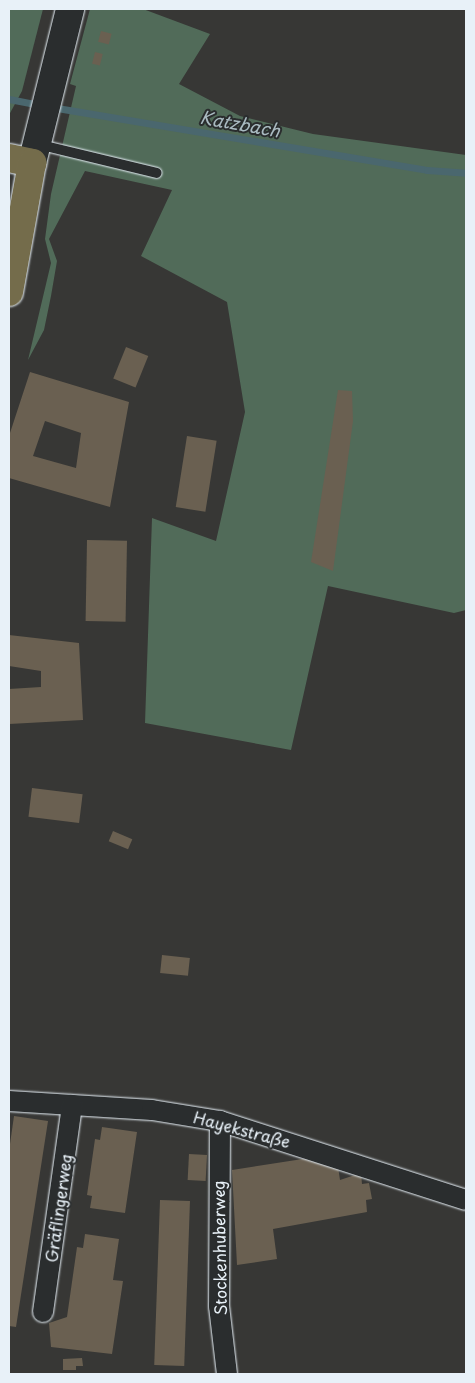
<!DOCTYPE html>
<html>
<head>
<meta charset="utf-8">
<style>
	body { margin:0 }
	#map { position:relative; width:475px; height:1383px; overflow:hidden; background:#373735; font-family:"Playpen Sans",sans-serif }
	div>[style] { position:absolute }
	.green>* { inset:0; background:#516b59 }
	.stream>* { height:7px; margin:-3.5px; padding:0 3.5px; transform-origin:3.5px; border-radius:3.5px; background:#4a676e }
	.building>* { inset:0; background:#6a6051; transform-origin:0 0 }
	.roads { filter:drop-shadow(0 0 1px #e8f1f8) drop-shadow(0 0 1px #e8f1f8) }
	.service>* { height:10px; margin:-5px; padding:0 5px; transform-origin:5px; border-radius:5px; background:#2a2d2e }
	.minor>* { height:20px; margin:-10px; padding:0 10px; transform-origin:10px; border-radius:10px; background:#2a2d2e }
	.secondary>* { height:28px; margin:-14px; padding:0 14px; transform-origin:14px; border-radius:14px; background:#2a2d2e }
	.primary>* { height:28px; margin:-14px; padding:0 14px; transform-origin:14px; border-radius:14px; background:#746c4b }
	span { translate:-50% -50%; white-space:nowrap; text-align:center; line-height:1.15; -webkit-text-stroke:4px #2a2d2e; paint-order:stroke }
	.street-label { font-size:16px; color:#e8f1f8 }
	.water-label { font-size:18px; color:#a9bac1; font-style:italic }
	.frame { position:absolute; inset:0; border:10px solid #e8f1f8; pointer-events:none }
</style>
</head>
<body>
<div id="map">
	<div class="green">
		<div style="clip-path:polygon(9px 9px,43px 9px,22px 91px,9px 115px)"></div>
		<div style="clip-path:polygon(90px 9px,143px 9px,210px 34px,179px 84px,240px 116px,313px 134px,466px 155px,466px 610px,454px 613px,328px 586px,291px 750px,145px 723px,152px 518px,216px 541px,245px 412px,227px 302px,141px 256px,172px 190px,85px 171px,49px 239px,57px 261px,51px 296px,44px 330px,28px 360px,51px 263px,45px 239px,51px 194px,76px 86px,70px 84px)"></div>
	</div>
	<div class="stream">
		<div style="left:9px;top:99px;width:32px;rotate:11deg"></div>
		<div style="left:51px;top:107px;width:381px;rotate:9.5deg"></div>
		<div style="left:427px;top:170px;width:39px;rotate:4deg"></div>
	</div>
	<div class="building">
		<div style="left:101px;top:31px;width:11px;height:11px;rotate:15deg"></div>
		<div style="left:95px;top:52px;width:8px;height:12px;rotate:14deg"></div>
		<div style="left:126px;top:347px;width:24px;height:34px;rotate:22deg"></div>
		<div style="clip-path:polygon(evenodd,30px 372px,129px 402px,110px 507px,9px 478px,9px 436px,30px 372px,45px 421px,81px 433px,76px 468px,33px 456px,45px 421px)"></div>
		<div style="clip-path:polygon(338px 390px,352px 391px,353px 421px,333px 571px,311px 562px)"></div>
		<div style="left:187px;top:436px;width:30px;height:72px;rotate:9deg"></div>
		<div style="left:87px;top:540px;width:40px;height:81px;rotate:1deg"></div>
		<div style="clip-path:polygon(9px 635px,79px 643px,83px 720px,9px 724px,9px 689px,41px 687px,41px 671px,9px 666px)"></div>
		<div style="left:32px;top:788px;width:51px;height:29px;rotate:7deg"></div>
		<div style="left:113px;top:831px;width:21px;height:11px;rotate:23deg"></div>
		<div style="left:162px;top:955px;width:28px;height:18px;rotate:6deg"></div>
		<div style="clip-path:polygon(14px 1116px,48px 1121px,16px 1327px,9px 1326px,9px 1151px)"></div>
		<div style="clip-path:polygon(102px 1127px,137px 1132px,125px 1213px,90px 1208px,92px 1196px,87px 1195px,95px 1139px,100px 1140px)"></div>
		<div style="left:189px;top:1154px;width:18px;height:26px;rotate:3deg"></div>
		<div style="clip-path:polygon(309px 1158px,338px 1167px,340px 1180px,361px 1173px,362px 1184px,369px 1183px,372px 1199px,366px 1200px,367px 1212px,273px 1229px,277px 1259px,237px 1265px,232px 1170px)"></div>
		<div style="left:160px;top:1200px;width:30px;height:165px;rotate:2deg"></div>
		<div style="clip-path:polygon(85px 1234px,119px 1239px,113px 1280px,123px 1281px,112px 1354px,51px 1347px,49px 1323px,67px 1317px,77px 1247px,83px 1248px)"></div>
		<div style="clip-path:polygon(82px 1358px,83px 1366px,76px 1366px,76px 1370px,63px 1370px,63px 1359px)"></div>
	</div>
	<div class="roads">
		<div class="service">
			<div style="left:37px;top:144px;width:123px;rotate:13.6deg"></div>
		</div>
		<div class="minor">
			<div style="left:9px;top:1101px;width:143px;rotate:3.6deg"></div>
			<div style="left:152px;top:1110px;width:69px;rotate:9.2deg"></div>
			<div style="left:220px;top:1121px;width:258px;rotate:17.8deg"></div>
			<div style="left:220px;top:1121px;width:185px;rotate:90.3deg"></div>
			<div style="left:219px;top:1306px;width:68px;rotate:83.3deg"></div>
			<div style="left:43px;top:1312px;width:209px;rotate:-82deg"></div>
		</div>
		<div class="secondary">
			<div style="left:32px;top:163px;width:159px;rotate:-76.1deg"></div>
		</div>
		<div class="primary">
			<div style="left:9px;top:158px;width:24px;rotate:12deg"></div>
			<div style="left:32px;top:163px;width:131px;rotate:100.1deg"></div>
		</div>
	</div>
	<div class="street-label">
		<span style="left:242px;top:1129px;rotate:15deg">Hayekstraße</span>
		<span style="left:58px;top:1208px;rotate:-82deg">Gräflingerweg</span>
		<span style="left:219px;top:1248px;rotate:-91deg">Stockenhuberweg</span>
	</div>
	<div class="water-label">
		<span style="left:240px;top:124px;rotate:10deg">Katzbach</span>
	</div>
	<div class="frame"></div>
</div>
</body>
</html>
